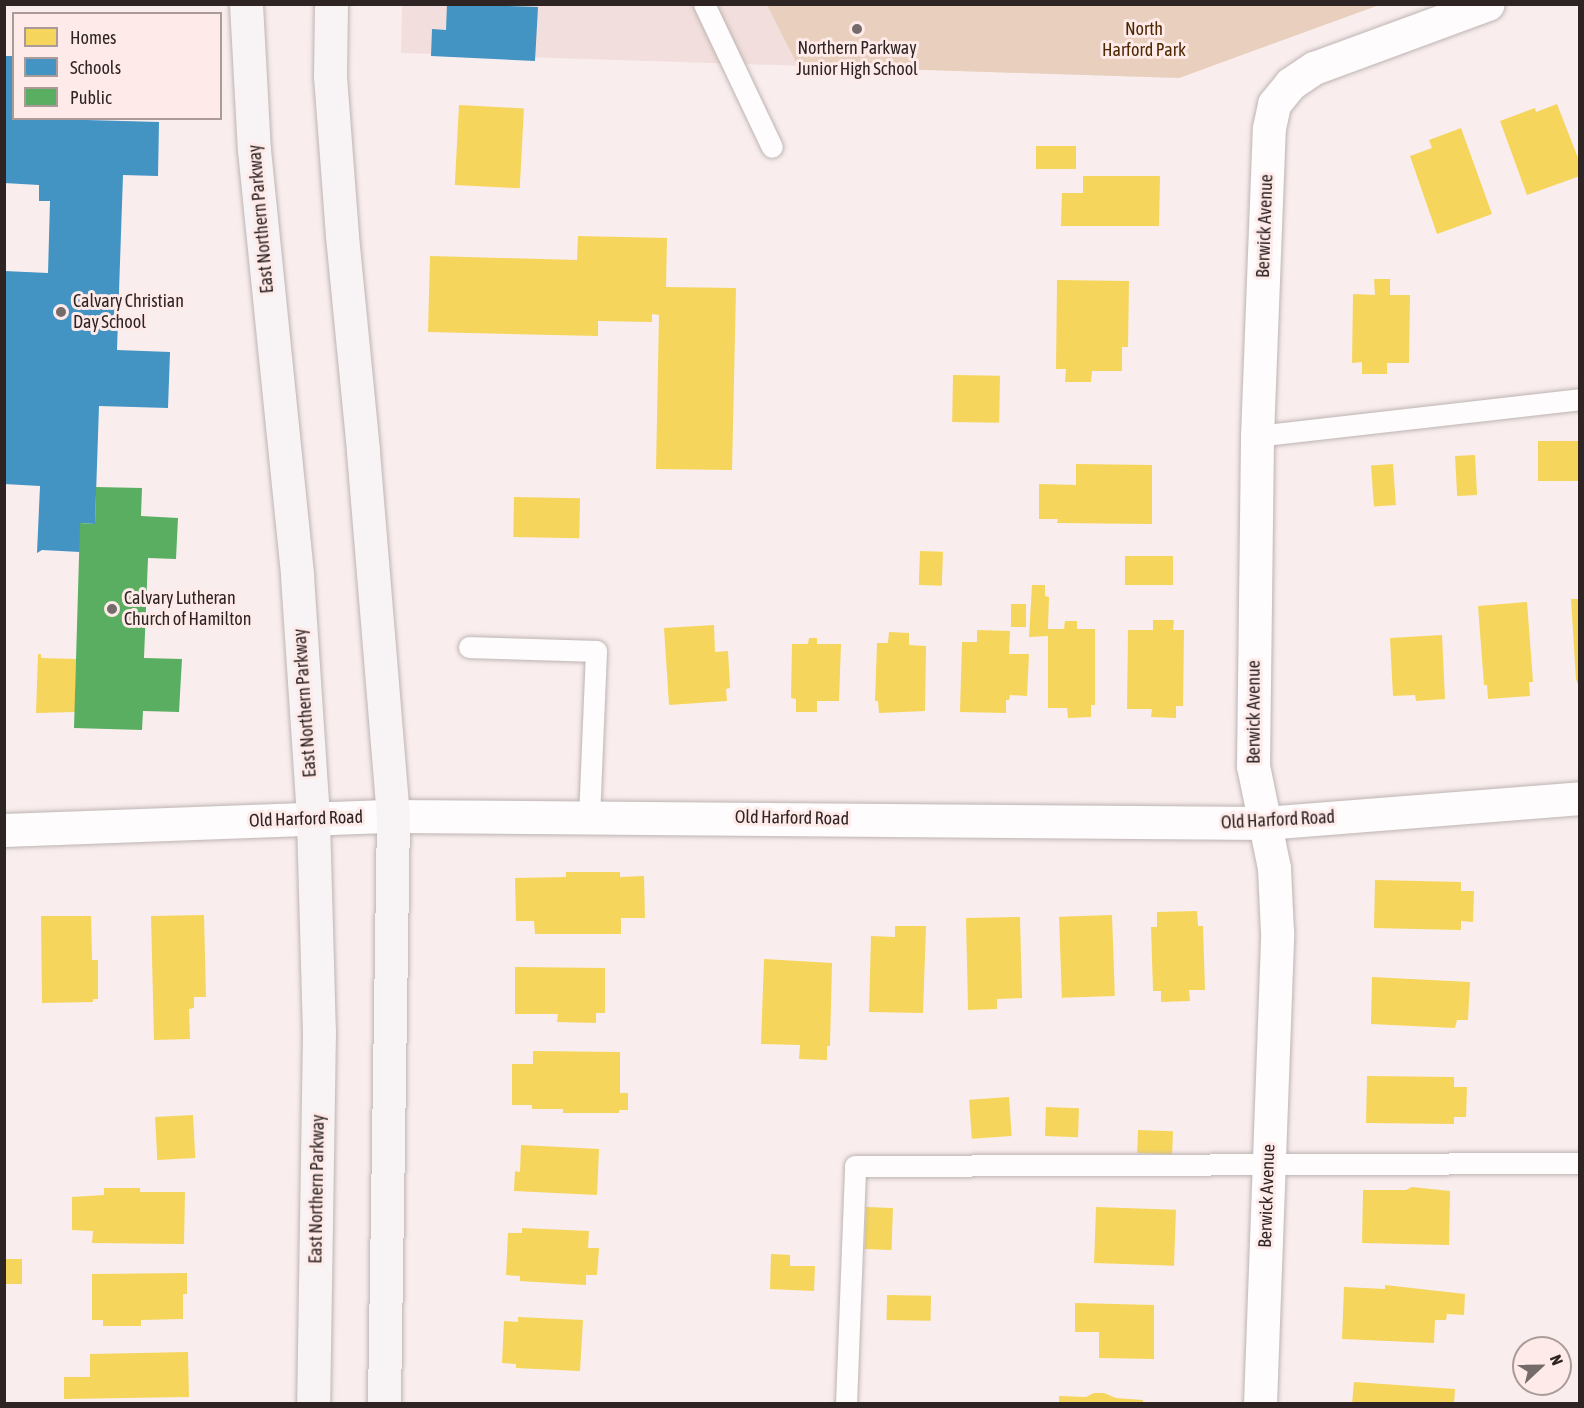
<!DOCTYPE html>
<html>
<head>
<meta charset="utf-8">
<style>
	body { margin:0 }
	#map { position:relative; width:1584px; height:1408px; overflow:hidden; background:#f9eeed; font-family:"Asap Condensed",sans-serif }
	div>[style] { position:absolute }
	.built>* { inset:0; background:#f2dedc }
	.green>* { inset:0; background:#e9d0be }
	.homes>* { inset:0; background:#f6d55c; transform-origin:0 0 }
	.schools>* { inset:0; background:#4393c3 }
	.public>* { inset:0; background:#5aae61 }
	.roads { filter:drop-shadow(0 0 2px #bdb4b3) drop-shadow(0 0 2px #bdb4b3) }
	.service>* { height:21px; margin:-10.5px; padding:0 10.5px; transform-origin:10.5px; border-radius:10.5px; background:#fefcfc }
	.minor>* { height:33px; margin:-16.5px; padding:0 16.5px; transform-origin:16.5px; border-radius:16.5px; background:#fefcfc }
	.tertiary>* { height:33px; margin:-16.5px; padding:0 16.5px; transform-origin:16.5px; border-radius:16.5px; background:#fefcfc }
	.primary>* { height:33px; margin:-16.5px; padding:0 16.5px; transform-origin:16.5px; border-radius:16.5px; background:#f8f3f4 }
	.dots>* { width:16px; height:16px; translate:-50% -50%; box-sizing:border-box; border:3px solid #feeae8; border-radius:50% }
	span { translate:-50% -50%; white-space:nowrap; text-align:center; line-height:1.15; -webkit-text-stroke:6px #feeae8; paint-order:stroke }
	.park-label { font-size:18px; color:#4c2802 }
	.poi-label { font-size:18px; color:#2d2423 }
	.left { translate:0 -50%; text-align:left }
	.street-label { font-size:18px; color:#2d2423 }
	.frame { position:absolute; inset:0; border:6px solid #2d2423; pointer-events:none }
	.legend { position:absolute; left:12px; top:12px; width:210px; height:108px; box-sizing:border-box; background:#feeae8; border:2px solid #aa9b99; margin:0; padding:8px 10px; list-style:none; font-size:18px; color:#2d2423 }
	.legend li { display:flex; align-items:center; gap:12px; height:30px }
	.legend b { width:30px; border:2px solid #aa9b99 }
	.north { position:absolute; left:1512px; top:1336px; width:60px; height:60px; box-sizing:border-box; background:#feeae8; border:2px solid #aa9b99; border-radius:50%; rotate:68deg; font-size:16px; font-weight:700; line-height:24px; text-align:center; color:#2d2423 }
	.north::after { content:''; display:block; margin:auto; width:21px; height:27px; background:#746b6a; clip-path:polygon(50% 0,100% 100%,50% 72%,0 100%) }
</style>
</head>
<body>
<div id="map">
	<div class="built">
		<div style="clip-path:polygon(402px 5px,1379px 5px,1179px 78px,401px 53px)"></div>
	</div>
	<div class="green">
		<div style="clip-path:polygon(767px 5px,1379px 5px,1179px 78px,798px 66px)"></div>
	</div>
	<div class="homes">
		<div style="clip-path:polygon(1557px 104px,1580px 163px,1580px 176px,1527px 195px,1500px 121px,1535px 108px,1536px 112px)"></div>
		<div style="left:459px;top:105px;width:65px;height:80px;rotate:3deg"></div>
		<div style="clip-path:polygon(1461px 128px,1492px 214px,1437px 234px,1410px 156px,1432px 148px,1429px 140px)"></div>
		<div style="left:1036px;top:146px;width:40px;height:23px"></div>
		<div style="clip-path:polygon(1083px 176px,1160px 176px,1159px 226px,1061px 226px,1062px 193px,1083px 193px)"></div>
		<div style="clip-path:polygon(578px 236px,667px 238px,666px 287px,736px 288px,732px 470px,656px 469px,659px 315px,652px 314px,652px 322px,598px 321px,598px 336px,428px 332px,430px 256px,577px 260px)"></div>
		<div style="clip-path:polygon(1374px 279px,1390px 279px,1390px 295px,1410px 295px,1409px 363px,1387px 363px,1387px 374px,1362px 374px,1362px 362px,1352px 363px,1353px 294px,1375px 295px)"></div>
		<div style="clip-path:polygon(1057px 280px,1129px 281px,1128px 347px,1122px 347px,1122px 371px,1092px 371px,1091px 382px,1065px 382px,1066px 369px,1056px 369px)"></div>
		<div style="left:953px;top:375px;width:47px;height:47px;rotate:1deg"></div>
		<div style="left:1580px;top:441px;width:40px;height:42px;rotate:90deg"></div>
		<div style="left:1475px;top:455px;width:40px;height:20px;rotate:87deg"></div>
		<div style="clip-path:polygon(1076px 464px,1152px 465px,1152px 524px,1057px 523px,1058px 519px,1039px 519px,1039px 484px,1076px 485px)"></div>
		<div style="left:1393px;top:464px;width:41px;height:22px;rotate:86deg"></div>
		<div style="left:514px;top:497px;width:66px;height:40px;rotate:1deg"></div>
		<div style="left:920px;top:551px;width:23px;height:34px;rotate:2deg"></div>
		<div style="left:1125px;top:556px;width:48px;height:29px"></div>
		<div style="clip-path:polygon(1032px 585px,1045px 585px,1045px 596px,1049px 597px,1048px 629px,1064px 629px,1065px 621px,1077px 621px,1077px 629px,1095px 629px,1095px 705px,1091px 705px,1091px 717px,1068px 718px,1067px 708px,1048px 708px,1048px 636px,1029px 637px)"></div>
		<div style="clip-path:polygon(1571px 599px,1580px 599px,1580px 688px,1576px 680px)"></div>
		<div style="clip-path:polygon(1527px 602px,1533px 682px,1529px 682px,1530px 696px,1488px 699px,1487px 685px,1484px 685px,1478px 606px)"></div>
		<div style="left:1011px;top:604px;width:15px;height:23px"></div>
		<div style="clip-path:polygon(1153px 620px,1174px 620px,1173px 630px,1184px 630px,1183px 706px,1176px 706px,1176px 718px,1151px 717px,1152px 709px,1127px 709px,1128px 630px,1153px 630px)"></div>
		<div style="clip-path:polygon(714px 625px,715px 652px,728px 651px,730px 688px,726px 689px,727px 701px,669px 705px,664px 628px)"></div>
		<div style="clip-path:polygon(977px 630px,1010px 631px,1009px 654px,1029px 654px,1027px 696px,1010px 695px,1009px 700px,1006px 700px,1006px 713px,960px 712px,962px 642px,977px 642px)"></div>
		<div style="clip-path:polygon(889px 632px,909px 633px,909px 645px,926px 646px,925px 711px,879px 713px,878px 701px,875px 701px,877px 643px,888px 643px)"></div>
		<div style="clip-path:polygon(1442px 635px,1445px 699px,1416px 701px,1415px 695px,1393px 696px,1390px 638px)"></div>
		<div style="clip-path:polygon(809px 638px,817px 638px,817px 644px,841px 644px,839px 701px,817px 701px,817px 712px,796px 712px,796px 699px,791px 698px,792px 644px,808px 644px)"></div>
		<div style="clip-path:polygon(38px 654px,41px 654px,41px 658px,76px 659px,75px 712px,36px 713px)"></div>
		<div style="clip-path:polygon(566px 872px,620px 872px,620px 877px,644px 876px,645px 918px,621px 918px,621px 934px,535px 934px,534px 921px,516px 921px,515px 878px,566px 877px)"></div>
		<div style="clip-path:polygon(1375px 880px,1461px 882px,1461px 891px,1474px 891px,1473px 922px,1461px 921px,1461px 930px,1374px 928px)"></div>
		<div style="clip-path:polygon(1197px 911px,1198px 926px,1203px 926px,1205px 990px,1189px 990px,1190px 1001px,1161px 1002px,1161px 991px,1153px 991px,1151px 927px,1157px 927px,1157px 912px)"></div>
		<div style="clip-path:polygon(204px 915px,206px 997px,194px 997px,194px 1008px,189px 1009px,190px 1039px,154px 1040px,151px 916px)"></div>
		<div style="left:1112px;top:915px;width:81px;height:53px;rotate:88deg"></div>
		<div style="clip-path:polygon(41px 916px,91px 916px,92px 960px,98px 960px,98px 999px,93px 999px,93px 1002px,42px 1003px)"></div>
		<div style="clip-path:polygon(1020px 917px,1022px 998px,997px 999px,997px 1009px,968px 1010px,966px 918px)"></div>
		<div style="clip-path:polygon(895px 926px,926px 926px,923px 1013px,869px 1012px,871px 936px,895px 937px)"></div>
		<div style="clip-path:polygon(764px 959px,832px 963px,830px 1046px,827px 1046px,827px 1060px,799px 1059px,800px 1045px,761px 1044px)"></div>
		<div style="clip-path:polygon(515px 967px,605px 968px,605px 1013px,596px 1013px,596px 1023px,557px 1022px,558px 1014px,515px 1014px)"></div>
		<div style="clip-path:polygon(1372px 977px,1470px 982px,1468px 1020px,1457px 1020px,1455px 1028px,1371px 1024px)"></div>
		<div style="clip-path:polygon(533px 1051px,620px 1052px,620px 1093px,628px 1093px,628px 1110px,619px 1110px,619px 1113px,563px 1113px,563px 1109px,532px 1109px,532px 1105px,512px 1105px,512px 1064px,533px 1064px)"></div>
		<div style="clip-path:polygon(1367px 1076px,1454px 1077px,1454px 1087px,1467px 1087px,1466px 1117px,1454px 1117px,1454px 1124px,1366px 1123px)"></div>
		<div style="left:1009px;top:1097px;width:39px;height:40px;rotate:86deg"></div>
		<div style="left:1046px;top:1107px;width:33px;height:29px;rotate:2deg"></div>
		<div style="left:193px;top:1115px;width:43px;height:38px;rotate:87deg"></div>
		<div style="left:1138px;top:1130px;width:35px;height:23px;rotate:2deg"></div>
		<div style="clip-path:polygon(521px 1145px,599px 1149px,597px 1195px,514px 1191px,515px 1171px,520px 1172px)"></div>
		<div style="clip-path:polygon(1412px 1187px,1450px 1191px,1449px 1245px,1362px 1243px,1363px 1190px,1406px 1190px)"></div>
		<div style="clip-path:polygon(104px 1188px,140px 1188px,140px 1192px,185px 1192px,184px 1244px,92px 1243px,93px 1231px,72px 1230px,72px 1197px,104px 1195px)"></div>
		<div style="left:866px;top:1207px;width:27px;height:42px;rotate:2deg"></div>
		<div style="left:1096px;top:1207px;width:80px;height:56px;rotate:2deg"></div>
		<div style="clip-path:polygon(522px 1228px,589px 1231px,588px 1248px,599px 1248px,597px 1275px,586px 1275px,586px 1285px,520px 1281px,520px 1276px,506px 1275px,508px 1233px,522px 1233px)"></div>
		<div style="clip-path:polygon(771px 1254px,790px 1255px,790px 1266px,815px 1266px,814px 1291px,770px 1289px)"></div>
		<div style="left:4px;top:1259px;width:18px;height:25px"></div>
		<div style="clip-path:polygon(187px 1273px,187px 1294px,183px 1294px,183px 1319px,141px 1320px,141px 1326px,103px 1326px,103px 1320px,92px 1320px,92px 1274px)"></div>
		<div style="clip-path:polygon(1385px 1285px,1465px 1294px,1464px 1315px,1447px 1314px,1446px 1320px,1435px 1320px,1434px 1343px,1342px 1339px,1344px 1287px,1385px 1289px)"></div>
		<div style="left:887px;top:1295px;width:44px;height:25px;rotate:1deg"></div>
		<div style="clip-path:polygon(1075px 1303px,1154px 1305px,1154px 1359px,1099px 1358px,1099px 1332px,1075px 1332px)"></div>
		<div style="clip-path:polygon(518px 1317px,583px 1320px,580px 1371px,516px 1368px,516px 1364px,502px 1363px,504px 1321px,518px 1322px)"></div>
		<div style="clip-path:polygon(188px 1352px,189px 1397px,64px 1399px,64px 1377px,90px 1377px,90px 1354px)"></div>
		<div style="clip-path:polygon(1354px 1382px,1455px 1389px,1454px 1404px,1352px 1404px)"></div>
		<div style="clip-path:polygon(1094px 1393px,1104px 1393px,1116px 1398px,1143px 1400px,1143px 1404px,1059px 1404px,1059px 1396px,1086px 1397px)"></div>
	</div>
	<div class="schools">
		<div style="clip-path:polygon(447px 4px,538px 7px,535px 61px,431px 56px,432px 29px,446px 30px)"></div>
		<div style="clip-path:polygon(4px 56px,14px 56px,14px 118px,159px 122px,158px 176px,123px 175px,117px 350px,170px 352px,168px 408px,99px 406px,95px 524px,80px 523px,80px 552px,42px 550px,37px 553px,40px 486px,4px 484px,4px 271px,48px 273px,50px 201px,39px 201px,39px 185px,4px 183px)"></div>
	</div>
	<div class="public">
		<div style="clip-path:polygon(96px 487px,142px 488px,141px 516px,178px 518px,176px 559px,148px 558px,144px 658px,182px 659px,179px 712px,143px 711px,142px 730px,74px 728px,80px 523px,95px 524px)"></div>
	</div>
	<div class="roads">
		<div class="service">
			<div style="left:704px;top:4px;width:158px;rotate:64.6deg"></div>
			<div style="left:1257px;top:436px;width:325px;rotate:-6.5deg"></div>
			<div style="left:469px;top:647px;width:127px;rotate:1.8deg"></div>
			<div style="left:596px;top:651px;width:165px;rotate:92.4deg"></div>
			<div style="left:846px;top:1404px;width:238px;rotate:-87.8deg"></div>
			<div style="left:855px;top:1166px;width:725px;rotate:-0.24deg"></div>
		</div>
		<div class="minor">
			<div style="left:1260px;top:1404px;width:472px;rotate:-87.9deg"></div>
			<div style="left:1277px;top:932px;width:64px;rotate:-92.7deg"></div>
			<div style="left:1274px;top:868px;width:104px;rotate:-101.6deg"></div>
			<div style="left:1253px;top:766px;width:330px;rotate:-89.3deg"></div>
			<div style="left:1257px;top:436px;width:308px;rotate:-87.8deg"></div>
			<div style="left:1269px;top:128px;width:25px;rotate:-78deg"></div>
			<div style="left:1274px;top:104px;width:26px;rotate:-51deg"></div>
			<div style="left:1290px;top:84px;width:29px;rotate:-34deg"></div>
			<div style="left:1314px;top:68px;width:185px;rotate:-20.2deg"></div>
		</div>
		<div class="tertiary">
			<div style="left:4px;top:830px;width:389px;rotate:-2.1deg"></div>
			<div style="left:393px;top:816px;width:872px;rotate:0.46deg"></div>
			<div style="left:1265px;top:823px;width:316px;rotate:-4.5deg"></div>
		</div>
		<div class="primary">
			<div style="left:246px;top:4px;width:146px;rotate:86.9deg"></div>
			<div style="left:254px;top:150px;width:428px;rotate:84.2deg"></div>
			<div style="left:297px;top:576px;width:245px;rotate:86.2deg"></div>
			<div style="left:313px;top:820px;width:211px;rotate:88.4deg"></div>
			<div style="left:319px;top:1031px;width:373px;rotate:90.9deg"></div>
			<div style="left:331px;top:4px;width:72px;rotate:90.8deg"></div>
			<div style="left:330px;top:76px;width:160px;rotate:85.7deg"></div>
			<div style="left:342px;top:236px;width:217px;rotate:84.4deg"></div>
			<div style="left:363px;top:452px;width:365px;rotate:85.3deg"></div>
			<div style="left:393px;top:816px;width:588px;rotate:90.88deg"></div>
		</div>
	</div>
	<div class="dots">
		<div style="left:857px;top:29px;background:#746b6a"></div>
		<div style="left:61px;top:312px;background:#746b6a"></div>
		<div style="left:112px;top:609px;background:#746b6a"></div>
	</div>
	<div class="park-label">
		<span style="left:1144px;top:40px">North<br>Harford Park</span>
	</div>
	<div class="poi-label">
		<span style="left:857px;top:59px">Northern Parkway<br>Junior High School</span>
		<span class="left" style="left:73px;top:312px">Calvary Christian<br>Day School</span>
		<span class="left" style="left:124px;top:609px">Calvary Lutheran<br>Church of Hamilton</span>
	</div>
	<div class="street-label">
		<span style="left:261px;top:219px;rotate:-95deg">East Northern Parkway</span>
		<span style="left:1265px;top:226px;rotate:-88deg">Berwick Avenue</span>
		<span style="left:305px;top:703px;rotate:-94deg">East Northern Parkway</span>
		<span style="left:1254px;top:712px;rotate:-90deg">Berwick Avenue</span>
		<span style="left:792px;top:818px;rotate:1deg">Old Harford Road</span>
		<span style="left:306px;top:819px;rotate:-2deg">Old Harford Road</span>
		<span style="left:1278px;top:820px;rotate:-3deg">Old Harford Road</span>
		<span style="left:317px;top:1189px;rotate:-89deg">East Northern Parkway</span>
		<span style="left:1267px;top:1196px;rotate:-88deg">Berwick Avenue</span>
	</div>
	<div class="frame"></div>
	<ul class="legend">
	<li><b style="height:16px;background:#f6d55c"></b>Homes</li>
	<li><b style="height:16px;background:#4393c3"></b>Schools</li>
	<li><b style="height:16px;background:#5aae61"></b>Public</li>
	</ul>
	<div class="north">N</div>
</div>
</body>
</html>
